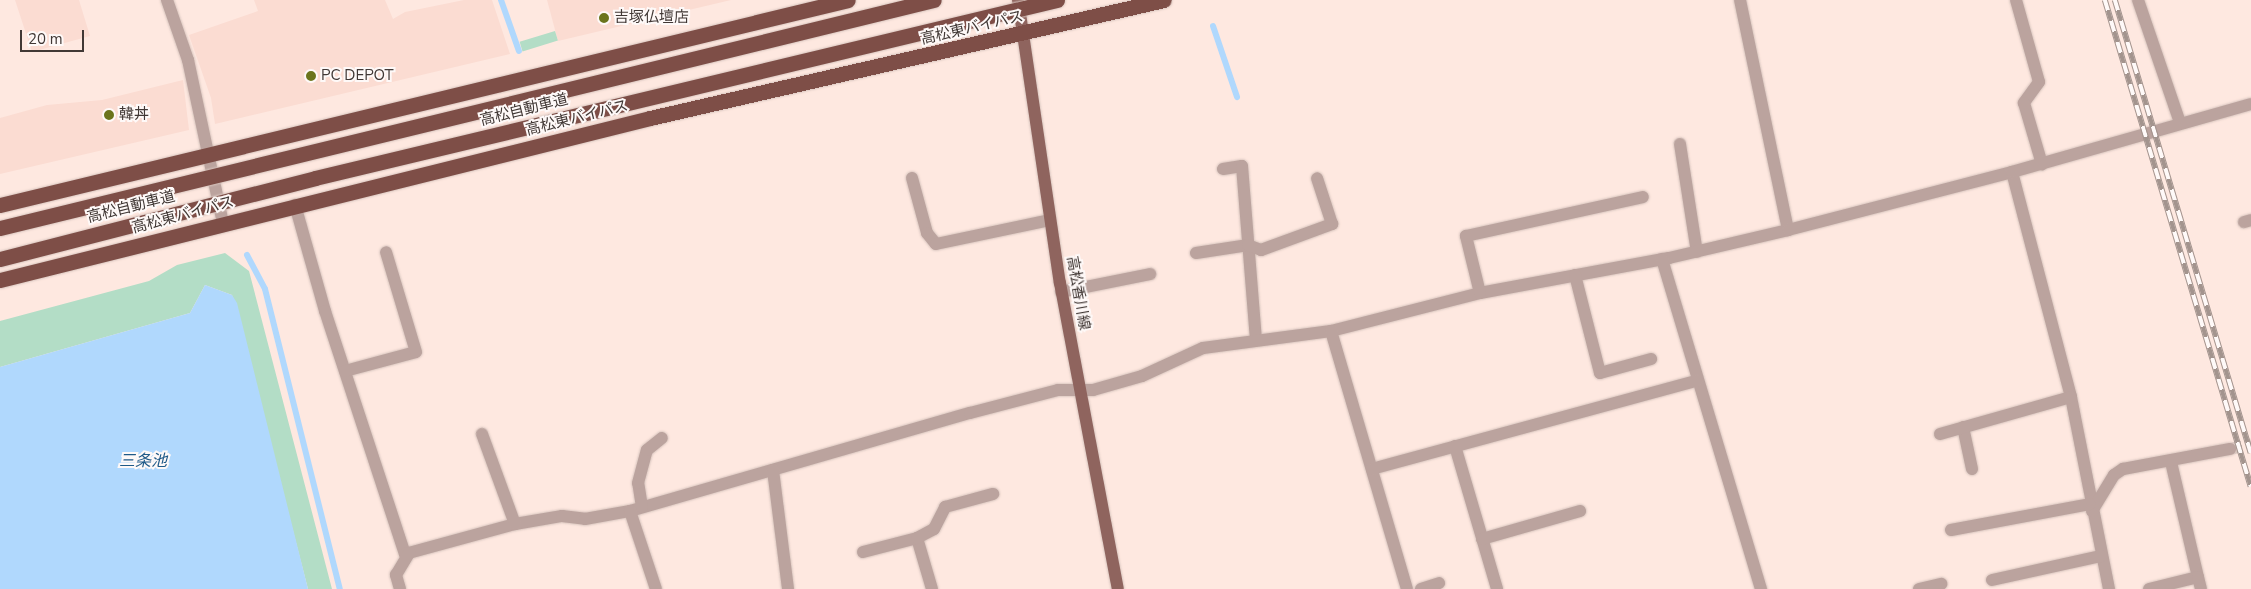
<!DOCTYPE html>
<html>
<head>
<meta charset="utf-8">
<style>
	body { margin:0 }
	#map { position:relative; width:2251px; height:589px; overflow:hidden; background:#fee8e0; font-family:"Nunito Sans","Noto Sans JP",sans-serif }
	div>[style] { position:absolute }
	.built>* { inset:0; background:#fbdcd2 }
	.green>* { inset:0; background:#b3ddc6; transform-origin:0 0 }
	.water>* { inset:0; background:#b0d8fd }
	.stream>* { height:6px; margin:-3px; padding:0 3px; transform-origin:3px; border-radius:3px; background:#b0d8fd }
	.minor-tunnel>* { height:12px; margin-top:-6px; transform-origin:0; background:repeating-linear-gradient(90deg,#d8c5be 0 12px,transparent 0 18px) }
	.roads { filter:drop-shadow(0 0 1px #d8c5be) drop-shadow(0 0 1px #d8c5be) }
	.minor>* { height:12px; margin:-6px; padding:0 6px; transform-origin:6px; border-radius:6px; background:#bba39e }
	.major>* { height:12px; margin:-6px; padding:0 6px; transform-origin:6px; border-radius:6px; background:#8f645e }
	.highway>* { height:15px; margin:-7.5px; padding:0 7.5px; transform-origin:7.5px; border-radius:7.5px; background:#7e4e47 }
	.rail>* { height:5.5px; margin-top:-2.75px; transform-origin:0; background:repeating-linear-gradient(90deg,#fef9f8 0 11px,#a3948e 0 22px); box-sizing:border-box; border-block:1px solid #a3948e }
	.bridges { filter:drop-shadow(0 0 1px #d8c5be) drop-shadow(0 0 1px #d8c5be) }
	.highway-bridge>* { height:15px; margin:-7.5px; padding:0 7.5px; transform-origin:7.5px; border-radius:7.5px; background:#7e4e47 }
	.dots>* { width:14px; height:14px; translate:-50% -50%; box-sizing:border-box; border:2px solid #fef9f8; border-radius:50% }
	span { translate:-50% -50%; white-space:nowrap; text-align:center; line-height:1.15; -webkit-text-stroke:4px #fef9f8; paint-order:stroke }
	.poi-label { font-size:15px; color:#413835 }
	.left { translate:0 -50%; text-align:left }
	.street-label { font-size:15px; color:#413835 }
	.water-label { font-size:16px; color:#1f5a88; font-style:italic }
	.scale { position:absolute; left:20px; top:30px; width:64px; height:22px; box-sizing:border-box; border:2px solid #413835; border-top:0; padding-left:6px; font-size:15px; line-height:18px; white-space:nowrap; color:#413835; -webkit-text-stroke:4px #fef9f8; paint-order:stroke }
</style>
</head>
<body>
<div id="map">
	<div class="built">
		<div style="clip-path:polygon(15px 0,79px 0,90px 36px,32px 52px)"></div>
		<div style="clip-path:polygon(254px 0,385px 0,393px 19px,405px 12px,464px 0,492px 0,510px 54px,215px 124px,211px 98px,189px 35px,258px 11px)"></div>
		<div style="clip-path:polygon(547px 0,731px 0,558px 41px)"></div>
		<div style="clip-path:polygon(183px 80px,189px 130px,0 174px,0 118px,47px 105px,102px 100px)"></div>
	</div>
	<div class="green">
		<div style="left:555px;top:31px;width:10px;height:37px;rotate:73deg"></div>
		<div style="clip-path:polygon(225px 253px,249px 271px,332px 589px,308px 589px,232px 295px,205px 285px,190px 313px,0 367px,0 321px,149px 281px,177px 265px)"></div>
	</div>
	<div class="water">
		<div style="clip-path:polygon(205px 285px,232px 295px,237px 303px,308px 589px,0 589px,0 367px,190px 313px)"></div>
	</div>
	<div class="stream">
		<div style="left:501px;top:0;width:54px;rotate:70.6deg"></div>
		<div style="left:1213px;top:26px;width:75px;rotate:71.3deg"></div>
		<div style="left:247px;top:255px;width:38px;rotate:62deg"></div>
		<div style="left:265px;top:289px;width:309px;rotate:76deg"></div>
	</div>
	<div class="minor-tunnel">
		<div style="left:2230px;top:449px;width:22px;rotate:-13deg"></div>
	</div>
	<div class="roads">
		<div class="minor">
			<div style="left:167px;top:0;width:64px;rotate:70.7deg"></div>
			<div style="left:188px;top:60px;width:167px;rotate:77.9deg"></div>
			<div style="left:1740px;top:0;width:235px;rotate:78.2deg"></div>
			<div style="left:2016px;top:0;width:85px;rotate:74.3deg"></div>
			<div style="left:2039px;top:82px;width:26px;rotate:126deg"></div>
			<div style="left:2024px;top:103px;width:64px;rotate:73.6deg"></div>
			<div style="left:2138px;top:0;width:130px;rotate:71.1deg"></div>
			<div style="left:1680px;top:144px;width:109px;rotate:81.1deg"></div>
			<div style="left:1223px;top:169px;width:19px;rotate:-9deg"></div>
			<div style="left:1242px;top:166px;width:175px;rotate:85.4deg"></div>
			<div style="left:2012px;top:172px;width:233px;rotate:75.3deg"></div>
			<div style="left:2071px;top:397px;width:196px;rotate:78.8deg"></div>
			<div style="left:912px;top:178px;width:57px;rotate:74.7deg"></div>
			<div style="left:927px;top:233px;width:14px;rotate:51deg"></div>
			<div style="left:936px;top:244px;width:116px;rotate:-11.9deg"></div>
			<div style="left:295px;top:205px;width:110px;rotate:74.2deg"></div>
			<div style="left:325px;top:311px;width:256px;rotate:71.8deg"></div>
			<div style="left:405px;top:554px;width:114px;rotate:-15.3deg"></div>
			<div style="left:515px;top:524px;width:48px;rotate:-9.7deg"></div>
			<div style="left:562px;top:516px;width:23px;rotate:7deg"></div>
			<div style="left:585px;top:519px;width:46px;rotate:-10.1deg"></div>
			<div style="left:630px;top:511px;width:354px;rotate:-16.1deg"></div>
			<div style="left:970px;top:413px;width:91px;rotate:-14.6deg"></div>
			<div style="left:1058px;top:390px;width:35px"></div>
			<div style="left:1093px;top:390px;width:51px;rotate:-15.9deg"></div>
			<div style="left:1142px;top:376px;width:67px;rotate:-24.7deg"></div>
			<div style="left:1203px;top:348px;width:129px;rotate:-7.6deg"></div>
			<div style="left:1331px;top:331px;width:154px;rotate:-14.3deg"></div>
			<div style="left:1480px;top:293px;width:192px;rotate:-10.5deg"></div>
			<div style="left:1669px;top:258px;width:122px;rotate:-13.2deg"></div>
			<div style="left:1788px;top:230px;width:231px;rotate:-14.5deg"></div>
			<div style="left:2012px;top:172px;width:248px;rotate:-15.9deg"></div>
			<div style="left:2244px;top:222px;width:7px;rotate:-16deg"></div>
			<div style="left:1196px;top:253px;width:53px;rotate:-8.7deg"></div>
			<div style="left:1248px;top:245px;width:14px;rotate:21deg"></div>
			<div style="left:1261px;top:250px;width:76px;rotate:-20.1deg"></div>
			<div style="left:1332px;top:224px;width:48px;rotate:-108.1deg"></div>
			<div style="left:1662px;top:259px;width:345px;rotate:73.3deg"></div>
			<div style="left:1575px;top:275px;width:101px;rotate:75.7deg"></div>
			<div style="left:1600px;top:373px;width:53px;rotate:-15.4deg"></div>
			<div style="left:1061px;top:292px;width:91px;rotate:-11.4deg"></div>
			<div style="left:1480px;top:293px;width:59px;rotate:-103.8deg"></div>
			<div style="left:1466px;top:236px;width:181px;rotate:-12.4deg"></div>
			<div style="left:1331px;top:331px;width:269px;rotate:73.6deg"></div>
			<div style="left:345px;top:371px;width:73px;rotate:-15deg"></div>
			<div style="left:416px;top:352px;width:104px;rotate:-106.7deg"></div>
			<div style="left:1963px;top:427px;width:43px;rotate:77.9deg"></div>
			<div style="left:482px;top:434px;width:96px;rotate:69.9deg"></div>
			<div style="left:1940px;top:434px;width:136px;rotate:-15.8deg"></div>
			<div style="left:1455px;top:446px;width:149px;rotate:73.6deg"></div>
			<div style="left:2171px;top:462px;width:118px;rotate:76.8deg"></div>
			<div style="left:1372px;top:469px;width:337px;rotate:-15.2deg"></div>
			<div style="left:773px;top:470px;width:120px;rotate:82.8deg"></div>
			<div style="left:642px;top:507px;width:24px;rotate:-99deg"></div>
			<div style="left:638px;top:483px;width:34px;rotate:-75deg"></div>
			<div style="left:647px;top:450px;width:19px;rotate:-39deg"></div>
			<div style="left:630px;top:511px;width:82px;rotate:71.6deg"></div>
			<div style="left:2092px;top:511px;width:42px;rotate:-58.6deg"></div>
			<div style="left:2114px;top:475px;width:11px;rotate:-34deg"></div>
			<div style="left:2123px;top:469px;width:109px;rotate:-10.6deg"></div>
			<div style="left:1951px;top:530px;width:141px;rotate:-10.6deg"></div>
			<div style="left:917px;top:538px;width:53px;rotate:73.6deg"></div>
			<div style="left:1482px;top:539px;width:102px;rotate:-15.9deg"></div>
			<div style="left:863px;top:552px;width:56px;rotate:-14.5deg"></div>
			<div style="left:917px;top:538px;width:19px;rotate:-28deg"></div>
			<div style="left:934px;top:529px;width:25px;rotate:-63deg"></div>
			<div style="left:945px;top:507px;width:50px;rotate:-15.2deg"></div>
			<div style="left:1992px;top:580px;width:112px;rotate:-12.4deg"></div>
			<div style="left:400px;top:589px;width:15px;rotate:-106deg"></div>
			<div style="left:396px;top:575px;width:26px;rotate:-59deg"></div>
			<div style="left:1421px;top:589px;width:19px;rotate:-18deg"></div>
			<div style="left:1919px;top:589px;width:23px;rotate:-13deg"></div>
			<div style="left:2149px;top:589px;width:50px;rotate:-13.8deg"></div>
			<div style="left:2198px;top:577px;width:12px;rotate:76deg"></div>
		</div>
		<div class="major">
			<div style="left:1018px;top:0;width:286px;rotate:81.6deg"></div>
			<div style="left:1060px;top:283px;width:311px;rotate:79.3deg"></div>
		</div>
		<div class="highway">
			<div style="left:0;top:205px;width:872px;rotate:-13.59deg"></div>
			<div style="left:0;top:280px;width:670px;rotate:-13.99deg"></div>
			<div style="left:650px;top:118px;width:527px;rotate:-12.93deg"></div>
		</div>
	</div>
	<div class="rail">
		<div style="left:2105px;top:0;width:508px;rotate:73.31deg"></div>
		<div style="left:2115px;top:0;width:473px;rotate:73.3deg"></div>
	</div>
	<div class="bridges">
		<div class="highway-bridge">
			<div style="left:0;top:228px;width:961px;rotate:-13.72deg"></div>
			<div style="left:0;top:259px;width:325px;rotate:-14.4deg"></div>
			<div style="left:315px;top:178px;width:763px;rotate:-13.49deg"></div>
		</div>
	</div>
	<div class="dots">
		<div style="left:604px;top:18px;background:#6b741c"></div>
		<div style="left:311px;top:76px;background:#6b741c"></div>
		<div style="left:109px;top:115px;background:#6b741c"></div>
	</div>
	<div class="poi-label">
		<span class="left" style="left:614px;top:18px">吉塚仏壇店</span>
		<span class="left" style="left:321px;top:76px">PC DEPOT</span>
		<span class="left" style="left:119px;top:115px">韓丼</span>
	</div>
	<div class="street-label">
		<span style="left:972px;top:28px;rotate:-13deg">高松東バイパス</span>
		<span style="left:524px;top:110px;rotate:-14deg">高松自動車道</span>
		<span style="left:577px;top:118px;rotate:-14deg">高松東バイパス</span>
		<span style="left:131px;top:207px;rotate:-14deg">高松自動車道</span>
		<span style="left:183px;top:215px;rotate:-15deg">高松東バイパス</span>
		<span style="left:1078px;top:293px;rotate:80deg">高松香川線</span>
	</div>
	<div class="water-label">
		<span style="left:143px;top:461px">三条池</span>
	</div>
	<div class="scale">20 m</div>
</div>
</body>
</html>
